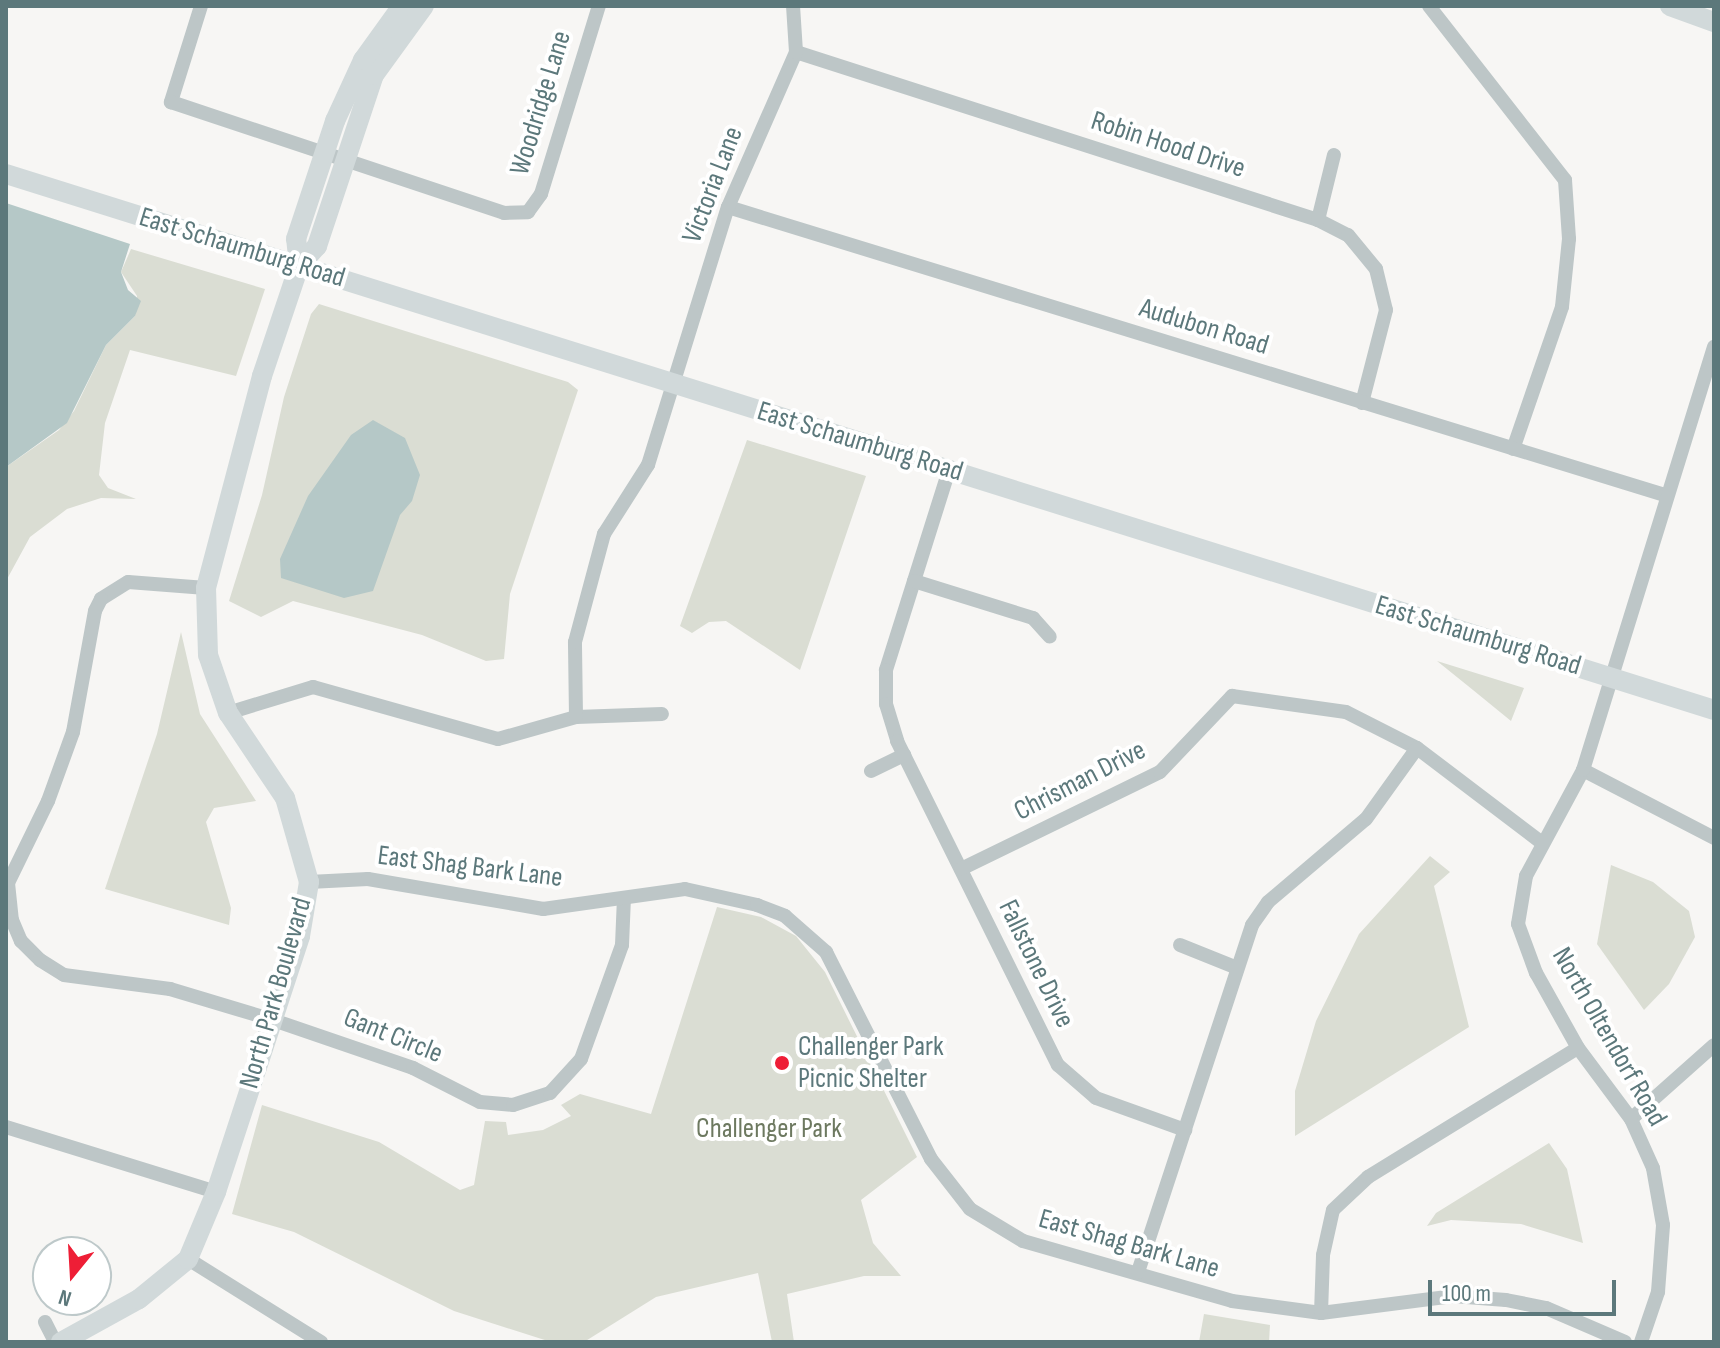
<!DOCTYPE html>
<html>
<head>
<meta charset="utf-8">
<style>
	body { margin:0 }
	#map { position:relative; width:1720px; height:1348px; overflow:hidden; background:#f7f6f4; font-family:"Sofia Sans Condensed",sans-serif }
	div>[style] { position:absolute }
	.green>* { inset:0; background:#daddd3 }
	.water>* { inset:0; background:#b5c8c7 }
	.street>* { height:14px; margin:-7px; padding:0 7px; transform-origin:7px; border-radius:7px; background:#bdc6c7 }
	.secondary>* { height:20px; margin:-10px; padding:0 10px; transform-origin:10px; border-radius:10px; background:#d1d9da }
	.dots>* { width:22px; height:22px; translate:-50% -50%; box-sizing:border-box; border:4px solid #fff; border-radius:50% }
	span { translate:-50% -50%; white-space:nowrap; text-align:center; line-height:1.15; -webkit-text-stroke:8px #fff; paint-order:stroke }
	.street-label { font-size:28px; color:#5c787b }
	.poi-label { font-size:28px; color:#5c787b }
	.left { translate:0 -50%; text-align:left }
	.park-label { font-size:28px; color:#6d7960 }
	.frame { position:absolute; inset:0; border:8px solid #5c787b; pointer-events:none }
	.north { position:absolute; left:32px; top:1236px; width:80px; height:80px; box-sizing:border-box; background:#fff; border:2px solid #bec9ca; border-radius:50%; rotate:198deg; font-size:22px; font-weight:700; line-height:32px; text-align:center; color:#5c787b }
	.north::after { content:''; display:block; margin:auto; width:28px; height:36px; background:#ee1e36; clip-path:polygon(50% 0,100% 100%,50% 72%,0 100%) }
	.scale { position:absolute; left:1428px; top:1280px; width:188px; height:36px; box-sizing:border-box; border:4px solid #5c787b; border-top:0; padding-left:10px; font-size:24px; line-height:28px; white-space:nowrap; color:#5c787b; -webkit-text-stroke:6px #fff; paint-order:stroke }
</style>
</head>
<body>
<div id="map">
	<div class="green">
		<div style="clip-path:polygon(131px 249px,265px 289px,236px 376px,130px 350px,105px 423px,99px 475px,108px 488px,136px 499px,101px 498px,67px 509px,30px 537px,6px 581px,6px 467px,59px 430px,74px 411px,106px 345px,135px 316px,137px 296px,121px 272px)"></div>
		<div style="clip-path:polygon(319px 304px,568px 382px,578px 390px,510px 594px,504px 659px,486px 661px,422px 635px,293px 601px,261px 617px,229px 601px,262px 495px,284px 397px,311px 314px)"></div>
		<div style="clip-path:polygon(747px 440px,866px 476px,800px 670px,726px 621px,709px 622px,692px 633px,680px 626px)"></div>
		<div style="clip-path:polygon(181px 632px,200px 714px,256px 801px,214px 808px,206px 822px,231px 908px,229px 925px,105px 889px,157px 734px)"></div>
		<div style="clip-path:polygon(1437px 661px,1524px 688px,1511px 721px,1473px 690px)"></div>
		<div style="clip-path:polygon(1430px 856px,1450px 872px,1434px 886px,1469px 1027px,1295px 1136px,1295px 1091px,1316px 1021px,1359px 934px)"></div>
		<div style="clip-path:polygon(1611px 865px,1653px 882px,1689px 911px,1695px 937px,1669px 984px,1644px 1010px,1597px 944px)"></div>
		<div style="clip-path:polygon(717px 907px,761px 917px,796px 936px,825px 972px,917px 1157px,861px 1200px,873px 1243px,901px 1276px,864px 1276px,787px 1294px,794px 1342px,772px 1342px,758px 1273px,656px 1297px,584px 1342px,551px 1342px,454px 1311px,294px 1232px,232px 1214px,262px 1105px,379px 1142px,460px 1190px,474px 1185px,485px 1121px,506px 1122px,508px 1135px,543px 1130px,571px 1116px,561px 1105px,580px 1094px,651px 1114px)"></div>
		<div style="clip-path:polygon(1549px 1143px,1567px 1169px,1583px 1243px,1521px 1224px,1451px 1220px,1427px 1226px,1436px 1213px)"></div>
		<div style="clip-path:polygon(1204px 1314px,1270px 1325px,1269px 1342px,1199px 1342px)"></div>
	</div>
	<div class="water">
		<div style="clip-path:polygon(6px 203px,130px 244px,121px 272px,128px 290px,141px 301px,135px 316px,106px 345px,67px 423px,6px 467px)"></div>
		<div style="clip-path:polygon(373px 420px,405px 438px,420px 475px,412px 501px,400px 515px,373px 591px,344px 598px,281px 578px,280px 559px,308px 496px,351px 435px)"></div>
	</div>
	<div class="street">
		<div style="left:201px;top:6px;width:101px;rotate:107.4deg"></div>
		<div style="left:171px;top:102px;width:351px;rotate:18.4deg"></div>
		<div style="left:504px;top:213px;width:24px;rotate:-2deg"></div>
		<div style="left:528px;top:212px;width:22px;rotate:-54deg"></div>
		<div style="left:541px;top:194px;width:197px;rotate:-72.9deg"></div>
		<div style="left:1429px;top:6px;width:221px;rotate:52deg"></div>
		<div style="left:1565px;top:180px;width:59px;rotate:86.1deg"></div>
		<div style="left:1569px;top:239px;width:68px;rotate:95.9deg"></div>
		<div style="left:1562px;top:307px;width:150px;rotate:109deg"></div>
		<div style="left:796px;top:52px;width:548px;rotate:17.84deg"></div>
		<div style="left:1318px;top:220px;width:34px;rotate:27deg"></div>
		<div style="left:1348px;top:235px;width:44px;rotate:50.5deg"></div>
		<div style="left:1376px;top:269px;width:42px;rotate:76.3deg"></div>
		<div style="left:1386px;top:310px;width:96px;rotate:104.5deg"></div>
		<div style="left:728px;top:207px;width:980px;rotate:17.09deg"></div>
		<div style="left:1318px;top:220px;width:67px;rotate:-76.2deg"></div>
		<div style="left:949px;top:470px;width:210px;rotate:107.5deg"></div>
		<div style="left:886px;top:670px;width:34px;rotate:90deg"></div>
		<div style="left:886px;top:704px;width:39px;rotate:73deg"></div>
		<div style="left:897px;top:741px;width:362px;rotate:63.6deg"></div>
		<div style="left:1058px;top:1065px;width:50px;rotate:41deg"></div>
		<div style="left:1096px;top:1098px;width:95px;rotate:19.8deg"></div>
		<div style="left:914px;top:581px;width:125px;rotate:17.3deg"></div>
		<div style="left:1033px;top:618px;width:25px;rotate:48deg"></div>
		<div style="left:206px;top:588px;width:78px;rotate:-175.6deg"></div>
		<div style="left:128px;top:582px;width:32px;rotate:148deg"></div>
		<div style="left:101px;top:599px;width:13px;rotate:117deg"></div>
		<div style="left:95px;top:611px;width:123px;rotate:100.3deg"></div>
		<div style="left:73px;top:732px;width:73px;rotate:109.9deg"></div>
		<div style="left:48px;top:801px;width:91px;rotate:116deg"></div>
		<div style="left:8px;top:883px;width:37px;rotate:84deg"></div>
		<div style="left:12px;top:920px;width:23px;rotate:67deg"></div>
		<div style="left:21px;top:941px;width:27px;rotate:45deg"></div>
		<div style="left:40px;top:960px;width:28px;rotate:32deg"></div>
		<div style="left:64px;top:975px;width:107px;rotate:7.5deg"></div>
		<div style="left:170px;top:989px;width:104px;rotate:16.7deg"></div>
		<div style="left:270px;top:1019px;width:151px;rotate:18.9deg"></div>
		<div style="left:413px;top:1068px;width:75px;rotate:26.9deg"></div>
		<div style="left:480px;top:1102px;width:33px;rotate:5deg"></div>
		<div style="left:513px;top:1105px;width:39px;rotate:-18deg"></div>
		<div style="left:550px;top:1093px;width:46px;rotate:-47.6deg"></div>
		<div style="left:581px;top:1059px;width:121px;rotate:-70.2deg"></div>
		<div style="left:622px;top:945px;width:47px;rotate:-87.6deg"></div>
		<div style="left:228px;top:713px;width:89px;rotate:-17deg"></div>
		<div style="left:313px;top:687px;width:192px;rotate:15.7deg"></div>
		<div style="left:498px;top:739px;width:81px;rotate:-15.8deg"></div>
		<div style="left:576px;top:717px;width:86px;rotate:-2deg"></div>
		<div style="left:576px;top:717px;width:75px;rotate:-90.8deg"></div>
		<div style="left:575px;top:642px;width:112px;rotate:-75deg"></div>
		<div style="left:604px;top:534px;width:82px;rotate:-57.5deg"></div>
		<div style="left:648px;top:465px;width:270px;rotate:-72.8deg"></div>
		<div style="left:728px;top:207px;width:169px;rotate:-66.3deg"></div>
		<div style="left:796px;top:52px;width:46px;rotate:-93.7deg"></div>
		<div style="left:1583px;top:770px;width:148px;rotate:27.4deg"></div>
		<div style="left:871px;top:771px;width:37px;rotate:-26deg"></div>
		<div style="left:961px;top:869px;width:221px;rotate:-26deg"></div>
		<div style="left:1160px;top:772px;width:105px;rotate:-46.5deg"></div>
		<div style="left:1232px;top:696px;width:115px;rotate:8deg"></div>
		<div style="left:1346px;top:712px;width:80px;rotate:26.9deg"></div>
		<div style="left:1417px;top:748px;width:156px;rotate:37.2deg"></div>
		<div style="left:309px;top:882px;width:59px;rotate:-2.9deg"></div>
		<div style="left:368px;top:879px;width:178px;rotate:9.7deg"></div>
		<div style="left:543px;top:909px;width:143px;rotate:-8deg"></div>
		<div style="left:685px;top:889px;width:74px;rotate:12.5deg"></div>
		<div style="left:757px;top:905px;width:30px;rotate:21deg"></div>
		<div style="left:785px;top:916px;width:55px;rotate:41.3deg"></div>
		<div style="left:826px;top:952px;width:232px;rotate:63.1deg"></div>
		<div style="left:931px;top:1159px;width:63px;rotate:52deg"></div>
		<div style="left:970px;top:1209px;width:62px;rotate:31.1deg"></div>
		<div style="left:1023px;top:1241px;width:217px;rotate:16deg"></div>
		<div style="left:1232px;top:1301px;width:90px;rotate:7.7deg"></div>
		<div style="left:1321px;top:1313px;width:133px;rotate:-7.3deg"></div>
		<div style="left:1453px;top:1296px;width:53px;rotate:4.3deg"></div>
		<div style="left:1506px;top:1300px;width:41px;rotate:11.3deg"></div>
		<div style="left:1546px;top:1308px;width:86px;rotate:23.3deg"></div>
		<div style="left:1180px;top:945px;width:59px;rotate:21.8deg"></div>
		<div style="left:1631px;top:1119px;width:111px;rotate:-41.7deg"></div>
		<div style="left:6px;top:1127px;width:220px;rotate:17.2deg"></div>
		<div style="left:188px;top:1259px;width:157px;rotate:32deg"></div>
		<div style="left:1138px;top:1272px;width:365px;rotate:-71.8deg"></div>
		<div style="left:1252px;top:925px;width:28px;rotate:-55deg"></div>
		<div style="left:1268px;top:902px;width:128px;rotate:-40.3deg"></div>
		<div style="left:1366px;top:819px;width:87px;rotate:-54.3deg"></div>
		<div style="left:1321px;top:1313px;width:58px;rotate:-88deg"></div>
		<div style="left:1323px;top:1255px;width:46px;rotate:-77.5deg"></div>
		<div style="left:1333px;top:1210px;width:48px;rotate:-43.3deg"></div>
		<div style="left:1368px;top:1177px;width:246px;rotate:-31.6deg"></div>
		<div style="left:45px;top:1322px;width:22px;rotate:63deg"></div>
		<div style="left:1641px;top:1342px;width:53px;rotate:-71.2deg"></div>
		<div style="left:1658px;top:1292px;width:67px;rotate:-85.7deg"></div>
		<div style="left:1663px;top:1225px;width:58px;rotate:-100deg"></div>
		<div style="left:1653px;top:1168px;width:54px;rotate:-114.2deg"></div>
		<div style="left:1631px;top:1119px;width:89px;rotate:-126.7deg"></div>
		<div style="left:1578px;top:1048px;width:86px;rotate:-119.2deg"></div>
		<div style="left:1536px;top:973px;width:52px;rotate:-110.2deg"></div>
		<div style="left:1518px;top:924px;width:49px;rotate:-80.5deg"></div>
		<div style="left:1526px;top:876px;width:120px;rotate:-61.7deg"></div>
		<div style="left:1583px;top:770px;width:443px;rotate:-72.8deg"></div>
	</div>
	<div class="secondary">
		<div style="left:1670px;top:6px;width:47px;rotate:20deg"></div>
		<div style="left:6px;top:174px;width:1790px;rotate:17.42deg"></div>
		<div style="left:299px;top:266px;width:27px;rotate:-48deg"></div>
		<div style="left:317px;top:246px;width:180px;rotate:-71.6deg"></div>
		<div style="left:374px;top:75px;width:85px;rotate:-54.1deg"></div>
		<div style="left:61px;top:1342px;width:89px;rotate:-28.9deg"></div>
		<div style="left:139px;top:1299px;width:63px;rotate:-39.2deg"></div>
		<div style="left:188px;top:1259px;width:73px;rotate:-67.3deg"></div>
		<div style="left:216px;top:1192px;width:269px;rotate:-71.8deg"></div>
		<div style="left:300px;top:936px;width:55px;rotate:-80.5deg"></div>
		<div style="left:309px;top:882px;width:87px;rotate:-105.9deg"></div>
		<div style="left:285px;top:798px;width:102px;rotate:-123.8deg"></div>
		<div style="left:228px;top:713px;width:61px;rotate:-109deg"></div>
		<div style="left:208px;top:655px;width:67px;rotate:-91.7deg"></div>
		<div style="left:206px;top:588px;width:219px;rotate:-75.2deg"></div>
		<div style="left:262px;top:376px;width:116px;rotate:-71.4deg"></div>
		<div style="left:299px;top:266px;width:27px;rotate:-96deg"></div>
		<div style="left:296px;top:239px;width:124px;rotate:-71.7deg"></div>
		<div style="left:335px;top:121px;width:67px;rotate:-65.3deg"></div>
		<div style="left:363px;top:60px;width:67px;rotate:-54.2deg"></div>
	</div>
	<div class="dots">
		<div style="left:782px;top:1063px;background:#ee1e36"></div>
	</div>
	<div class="street-label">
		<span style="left:541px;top:103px;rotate:-73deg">Woodridge Lane</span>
		<span style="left:1168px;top:145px;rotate:18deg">Robin Hood Drive</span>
		<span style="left:713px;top:185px;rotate:-69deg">Victoria Lane</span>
		<span style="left:242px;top:248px;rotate:17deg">East Schaumburg Road</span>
		<span style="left:1204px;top:327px;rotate:17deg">Audubon Road</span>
		<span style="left:860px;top:442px;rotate:17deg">East Schaumburg Road</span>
		<span style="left:1478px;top:636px;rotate:17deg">East Schaumburg Road</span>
		<span style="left:1080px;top:781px;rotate:-27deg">Chrisman Drive</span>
		<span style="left:470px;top:867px;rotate:7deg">East Shag Bark Lane</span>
		<span style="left:1036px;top:964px;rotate:64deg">Fallstone Drive</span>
		<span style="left:276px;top:993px;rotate:-74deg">North Park Boulevard</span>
		<span style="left:393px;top:1036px;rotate:22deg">Gant Circle</span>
		<span style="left:1609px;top:1037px;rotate:60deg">North Oltendorf Road</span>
		<span style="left:1129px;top:1244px;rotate:16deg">East Shag Bark Lane</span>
	</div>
	<div class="poi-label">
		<span class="left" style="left:798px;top:1063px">Challenger Park<br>Picnic Shelter</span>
	</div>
	<div class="park-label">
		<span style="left:769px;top:1129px">Challenger Park</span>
	</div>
	<div class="frame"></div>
	<div class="north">N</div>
	<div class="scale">100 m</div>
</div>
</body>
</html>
